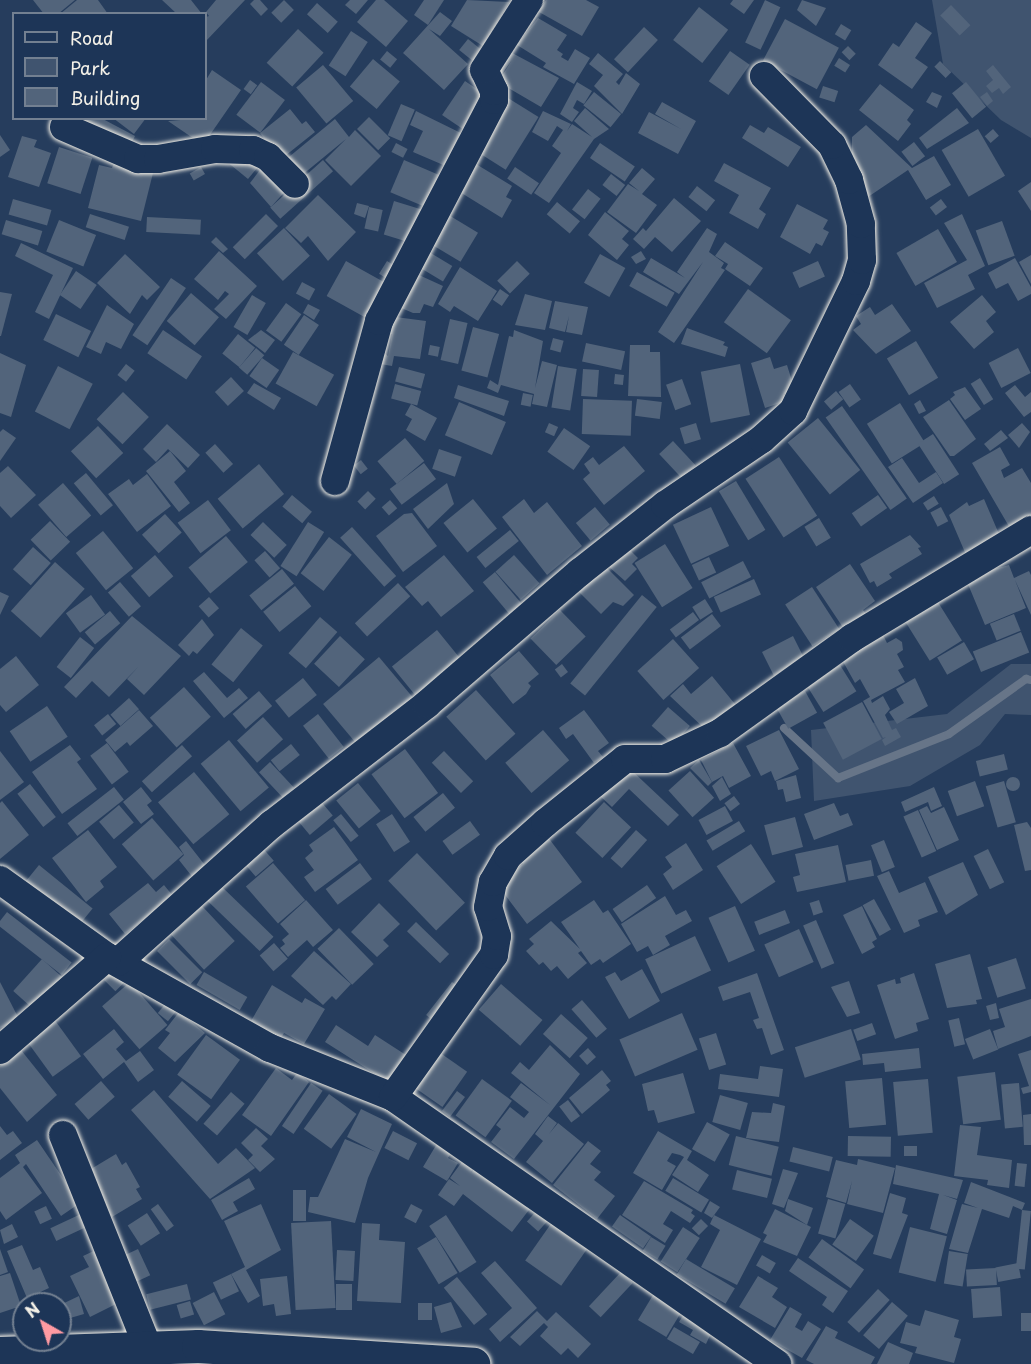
<!DOCTYPE html>
<html>
<head>
<meta charset="utf-8">
<style>
	body { margin:0 }
	#map { position:relative; width:1031px; height:1364px; overflow:hidden; background:#263d5d; font-family:"Playpen Sans",sans-serif }
	div>[style] { position:absolute }
	.green>* { inset:0; background:#40546f }
	.stream>* { height:8px; margin:-4px; padding:0 4px; transform-origin:4px; border-radius:4px; background:#677588 }
	.building>* { inset:0; background:#52647b; transform-origin:0 0 }
	.round { border-radius:50% }
	.roads { filter:drop-shadow(0 0 2px #f4f1e8) drop-shadow(0 0 2px #f4f1e8) }
	.street>* { height:28px; margin:-14px; padding:0 14px; transform-origin:14px; border-radius:14px; background:#1d3557 }
	.secondary>* { height:33px; margin:-16.5px; padding:0 16.5px; transform-origin:16.5px; border-radius:16.5px; background:#1d3557 }
	span { translate:-50% -50%; white-space:nowrap; text-align:center; line-height:1.15; -webkit-text-stroke:5px #1d3557; paint-order:stroke }
	.legend { position:absolute; left:12px; top:12px; width:195px; height:108px; box-sizing:border-box; background:#1d3557; border:2px solid #738091; margin:0; padding:8px 10px; list-style:none; font-size:18px; color:#f4f1e8 }
	.legend li { display:flex; align-items:center; gap:12px; height:30px }
	.legend b { width:30px; border:2px solid #738091 }
	.north { position:absolute; left:12px; top:1292px; width:60px; height:60px; box-sizing:border-box; background:#1d3557; border:2px solid #738091; border-radius:50%; rotate:321deg; font-size:16px; font-weight:700; line-height:24px; text-align:center; color:#f4f1e8 }
	.north::after { content:''; display:block; margin:auto; width:21px; height:27px; background:#ff9aa2; clip-path:polygon(50% 0,100% 100%,50% 72%,0 100%) }
</style>
</head>
<body>
<div id="map">
	<div class="green">
		<div style="clip-path:polygon(932px 0,1031px 0,1031px 138px,1001px 120px,943px 64px)"></div>
		<div style="clip-path:polygon(1011px 664px,1031px 664px,1031px 715px,1005px 714px,980px 745px,910px 786px,814px 801px,811px 730px,947px 714px)"></div>
	</div>
	<div class="stream">
		<div style="left:784px;top:728px;width:74px;rotate:42.8deg"></div>
		<div style="left:838px;top:778px;width:119px;rotate:-21.6deg"></div>
		<div style="left:949px;top:734px;width:95px;rotate:-35.5deg"></div>
		<div style="left:1026px;top:679px;width:5px;rotate:11deg"></div>
	</div>
	<div class="building">
		<div style="clip-path:polygon(33px 0,75px 0,58px 14px,44px 14px)"></div>
		<div style="clip-path:polygon(77px 0,98px 0,108px 14px,60px 14px)"></div>
		<div style="clip-path:polygon(162px 0,191px 0,202px 14px,177px 14px)"></div>
		<div style="clip-path:polygon(216px 0,245px 0,206px 41px,206px 17px,209px 16px,206px 12px)"></div>
		<div style="clip-path:polygon(254px 0,260px 0,268px 9px,261px 16px,250px 4px)"></div>
		<div style="left:284px;top:0;width:14px;height:18px;rotate:45deg"></div>
		<div style="clip-path:polygon(350px 0,368px 0,356px 14px,345px 5px)"></div>
		<div style="clip-path:polygon(376px 0,384px 0,408px 21px,386px 47px,357px 22px)"></div>
		<div style="clip-path:polygon(424px 0,444px 0,428px 25px,414px 15px)"></div>
		<div style="clip-path:polygon(467px 0,509px 2px,483px 46px,451px 26px)"></div>
		<div style="clip-path:polygon(546px 0,586px 0,599px 7px,582px 36px,539px 12px)"></div>
		<div style="clip-path:polygon(733px 0,754px 0,744px 14px,730px 4px)"></div>
		<div style="left:765px;top:0;width:17px;height:47px;rotate:25deg"></div>
		<div style="clip-path:polygon(802px 0,826px 8px,816px 26px,797px 10px)"></div>
		<div style="left:317px;top:3px;width:28px;height:15px;rotate:42deg"></div>
		<div style="left:951px;top:5px;width:28px;height:15px;rotate:46deg"></div>
		<div style="left:699px;top:7px;width:37px;height:42px;rotate:38deg"></div>
		<div style="clip-path:polygon(440px 12px,452px 21px,440px 36px,429px 29px,468px 64px,444px 90px,403px 53px)"></div>
		<div style="clip-path:polygon(538px 18px,567px 35px,557px 50px,563px 54px,561px 57px,568px 61px,575px 49px,590px 58px,574px 84px,543px 67px,546px 63px,517px 45px)"></div>
		<div style="left:785px;top:19px;width:61px;height:47px;rotate:28deg"></div>
		<div style="clip-path:polygon(916px 22px,932px 33px,915px 58px,928px 67px,912px 89px,878px 65px,893px 43px,899px 47px)"></div>
		<div style="left:841px;top:24px;width:12px;height:12px;rotate:31deg"></div>
		<div style="left:644px;top:27px;width:19px;height:44px;rotate:43deg"></div>
		<div style="left:298px;top:29px;width:35px;height:46px;rotate:43deg"></div>
		<div style="left:351px;top:31px;width:20px;height:41px;rotate:33deg"></div>
		<div style="left:468px;top:39px;width:28px;height:14px;rotate:39deg"></div>
		<div style="left:848px;top:46px;width:11px;height:9px;rotate:45deg"></div>
		<div style="clip-path:polygon(503px 48px,559px 78px,541px 107px,498px 82px,512px 60px,499px 78px)"></div>
		<div style="left:387px;top:51px;width:13px;height:11px;rotate:39deg"></div>
		<div style="left:730px;top:51px;width:24px;height:37px;rotate:35deg"></div>
		<div style="clip-path:polygon(598px 53px,623px 74px,616px 82px,619px 85px,626px 73px,640px 84px,622px 114px,594px 86px,603px 75px,589px 64px)"></div>
		<div style="left:839px;top:58px;width:13px;height:9px;rotate:32deg"></div>
		<div style="left:373px;top:59px;width:35px;height:36px;rotate:40deg"></div>
		<div style="left:940px;top:61px;width:16px;height:8px;rotate:45deg"></div>
		<div style="left:323px;top:65px;width:47px;height:35px;rotate:50deg"></div>
		<div style="clip-path:polygon(993px 65px,1011px 87px,1003px 94px,999px 88px,992px 93px,986px 86px,993px 80px,986px 71px)"></div>
		<div style="clip-path:polygon(212px 70px,241px 90px,203px 145px,168px 121px,206px 118px,206px 80px)"></div>
		<div style="left:250px;top:80px;width:9px;height:11px;rotate:36deg"></div>
		<div style="left:465px;top:81px;width:32px;height:41px;rotate:34deg"></div>
		<div style="left:261px;top:82px;width:30px;height:41px;rotate:37deg"></div>
		<div style="clip-path:polygon(577px 82px,592px 91px,584px 104px,577px 100px,573px 108px,579px 112px,572px 122px,560px 114px)"></div>
		<div style="left:966px;top:82px;width:32px;height:18px;rotate:51deg"></div>
		<div style="clip-path:polygon(880px 84px,914px 110px,907px 120px,911px 124px,898px 141px,859px 110px)"></div>
		<div style="left:823px;top:86px;width:16px;height:12px;rotate:18deg"></div>
		<div style="left:594px;top:92px;width:35px;height:17px;rotate:39deg"></div>
		<div style="clip-path:polygon(932px 92px,942px 96px,937px 108px,926px 102px)"></div>
		<div style="clip-path:polygon(987px 92px,993px 101px,987px 106px,980px 97px)"></div>
		<div style="left:508px;top:98px;width:36px;height:62px;rotate:32deg"></div>
		<div style="clip-path:polygon(662px 102px,696px 121px,678px 154px,638px 133px,649px 112px,681px 129px,655px 114px)"></div>
		<div style="left:401px;top:104px;width:15px;height:34px;rotate:23deg"></div>
		<div style="clip-path:polygon(585px 108px,609px 129px,594px 139px,549px 203px,534px 193px,561px 153px,552px 146px,563px 130px,557px 126px,548px 141px,532px 132px,543px 111px,571px 124px,567px 131px,572px 124px,592px 137px,574px 121px)"></div>
		<div style="clip-path:polygon(957px 108px,969px 123px,927px 149px,919px 138px)"></div>
		<div style="clip-path:polygon(290px 109px,302px 124px,306px 121px,315px 132px,280px 160px,260px 133px)"></div>
		<div style="clip-path:polygon(416px 111px,469px 137px,455px 170px,413px 152px,423px 131px,410px 125px)"></div>
		<div style="left:369px;top:117px;width:30px;height:17px;rotate:45deg"></div>
		<div style="clip-path:polygon(70px 118px,101px 118px,135px 136px,129px 148px)"></div>
		<div style="clip-path:polygon(113px 118px,146px 118px,134px 134px)"></div>
		<div style="clip-path:polygon(335px 119px,349px 137px,355px 130px,381px 156px,351px 186px,325px 160px,346px 139px,296px 180px,284px 161px)"></div>
		<div style="clip-path:polygon(750px 125px,764px 133px,768px 127px,801px 147px,788px 167px,742px 138px)"></div>
		<div style="clip-path:polygon(866px 125px,912px 168px,934px 156px,951px 185px,926px 200px,908px 170px,865px 199px,852px 163px,852px 137px)"></div>
		<div style="left:978px;top:129px;width:54px;height:42px;rotate:60deg"></div>
		<div style="left:993px;top:129px;width:9px;height:11px;rotate:49deg"></div>
		<div style="clip-path:polygon(0 135px,10px 150px,0 157px)"></div>
		<div style="clip-path:polygon(22px 136px,37px 140px,34px 147px,51px 153px,39px 187px,8px 177px)"></div>
		<div style="left:914px;top:142px;width:18px;height:16px;rotate:52deg"></div>
		<div style="left:396px;top:143px;width:13px;height:10px;rotate:27deg"></div>
		<div style="left:600px;top:143px;width:42px;height:18px;rotate:34deg"></div>
		<div style="left:59px;top:147px;width:35px;height:38px;rotate:18deg"></div>
		<div style="left:323px;top:160px;width:15px;height:71px;rotate:48deg"></div>
		<div style="left:404px;top:160px;width:40px;height:35px;rotate:23deg"></div>
		<div style="clip-path:polygon(226px 161px,262px 162px,248px 179px)"></div>
		<div style="clip-path:polygon(266px 162px,288px 188px,271px 207px,250px 183px)"></div>
		<div style="clip-path:polygon(114px 163px,153px 173px,141px 221px,88px 208px,99px 165px,112px 168px)"></div>
		<div style="clip-path:polygon(724px 163px,771px 188px,759px 209px,766px 214px,758px 229px,729px 213px,739px 195px,714px 181px)"></div>
		<div style="clip-path:polygon(476px 164px,512px 186px,506px 197px,512px 200px,502px 218px,455px 189px)"></div>
		<div style="left:201px;top:167px;width:8px;height:13px;rotate:60deg"></div>
		<div style="left:515px;top:167px;width:29px;height:14px;rotate:34deg"></div>
		<div style="clip-path:polygon(642px 168px,655px 179px,642px 194px,657px 205px,636px 233px,607px 212px,628px 184px,639px 191px,629px 183px)"></div>
		<div style="left:611px;top:174px;width:18px;height:14px;rotate:38deg"></div>
		<div style="clip-path:polygon(1031px 182px,1031px 211px,1018px 191px)"></div>
		<div style="left:697px;top:186px;width:23px;height:14px;rotate:38deg"></div>
		<div style="left:588px;top:189px;width:16px;height:26px;rotate:38deg"></div>
		<div style="clip-path:polygon(318px 195px,356px 232px,328px 261px,308px 236px,301px 243px,285px 228px)"></div>
		<div style="clip-path:polygon(674px 198px,701px 221px,672px 252px,655px 237px,644px 249px,633px 239px,643px 228px,646px 231px)"></div>
		<div style="left:13px;top:199px;width:40px;height:16px;rotate:16deg"></div>
		<div style="left:941px;top:199px;width:10px;height:14px;rotate:53deg"></div>
		<div style="left:394px;top:201px;width:34px;height:35px;rotate:17deg"></div>
		<div style="left:557px;top:202px;width:30px;height:16px;rotate:40deg"></div>
		<div style="clip-path:polygon(357px 203px,369px 206px,365px 218px,354px 214px)"></div>
		<div style="clip-path:polygon(797px 204px,828px 220px,823px 229px,829px 232px,822px 246px,816px 243px,810px 254px,780px 237px)"></div>
		<div style="left:369px;top:207px;width:14px;height:22px;rotate:12deg"></div>
		<div style="left:442px;top:211px;width:42px;height:34px;rotate:31deg"></div>
		<div style="clip-path:polygon(605px 212px,629px 231px,622px 239px,629px 245px,617px 260px,588px 235px)"></div>
		<div style="left:90px;top:214px;width:41px;height:14px;rotate:18deg"></div>
		<div style="left:266px;top:214px;width:17px;height:47px;rotate:45deg"></div>
		<div style="clip-path:polygon(962px 214px,985px 266px,968px 275px,975px 289px,937px 308px,924px 283px,967px 260px,944px 223px)"></div>
		<div style="left:147px;top:217px;width:54px;height:15px;rotate:3deg"></div>
		<div style="left:6px;top:220px;width:38px;height:15px;rotate:17deg"></div>
		<div style="left:59px;top:220px;width:40px;height:34px;rotate:22deg"></div>
		<div style="left:1002px;top:221px;width:37px;height:28px;rotate:70deg"></div>
		<div style="left:284px;top:228px;width:38px;height:37px;rotate:47deg"></div>
		<div style="clip-path:polygon(707px 228px,717px 234px,709px 252px,724px 263px,721px 268px,725px 270px,674px 343px,658px 332px,703px 262px,679px 294px,643px 272px,651px 258px,685px 278px,677px 272px)"></div>
		<div style="left:938px;top:229px;width:38px;height:48px;rotate:60deg"></div>
		<div style="clip-path:polygon(216px 237px,228px 249px,223px 253px,211px 242px)"></div>
		<div style="clip-path:polygon(725px 242px,763px 268px,750px 286px,725px 269px,728px 264px,715px 256px)"></div>
		<div style="clip-path:polygon(21px 243px,73px 268px,49px 319px,35px 312px,53px 275px,15px 256px)"></div>
		<div style="left:424px;top:249px;width:33px;height:18px;rotate:31deg"></div>
		<div style="clip-path:polygon(219px 251px,257px 286px,226px 319px,214px 309px,229px 294px,225px 291px,218px 300px,194px 279px)"></div>
		<div style="clip-path:polygon(641px 251px,646px 259px,636px 264px,631px 257px)"></div>
		<div style="clip-path:polygon(125px 254px,160px 287px,147px 300px,142px 295px,130px 314px,97px 283px)"></div>
		<div style="left:600px;top:254px;width:29px;height:33px;rotate:29deg"></div>
		<div style="clip-path:polygon(1031px 255px,1031px 284px,1019px 262px)"></div>
		<div style="clip-path:polygon(1015px 258px,1031px 287px,1031px 294px,1018px 301px,1008px 283px,996px 289px,988px 273px)"></div>
		<div style="left:346px;top:261px;width:53px;height:40px;rotate:29deg"></div>
		<div style="left:387px;top:261px;width:15px;height:15px;rotate:32deg"></div>
		<div style="left:517px;top:261px;width:18px;height:28px;rotate:45deg"></div>
		<div style="left:818px;top:261px;width:17px;height:28px;rotate:66deg"></div>
		<div style="clip-path:polygon(460px 267px,497px 291px,478px 321px,454px 306px,450px 312px,438px 304px)"></div>
		<div style="clip-path:polygon(408px 270px,443px 286px,433px 307px,424px 304px,420px 313px,413px 313px,392px 304px)"></div>
		<div style="left:76px;top:271px;width:25px;height:29px;rotate:34deg"></div>
		<div style="left:637px;top:272px;width:43px;height:16px;rotate:29deg"></div>
		<div style="left:171px;top:278px;width:18px;height:69px;rotate:34deg"></div>
		<div style="left:302px;top:282px;width:15px;height:13px;rotate:28deg"></div>
		<div style="left:500px;top:289px;width:11px;height:13px;rotate:34deg"></div>
		<div style="left:748px;top:289px;width:53px;height:41px;rotate:36deg"></div>
		<div style="clip-path:polygon(0 292px,12px 294px,1px 336px,0 336px)"></div>
		<div style="left:191px;top:293px;width:37px;height:37px;rotate:41deg"></div>
		<div style="clip-path:polygon(525px 294px,552px 301px,545px 330px,515px 325px)"></div>
		<div style="left:252px;top:295px;width:16px;height:37px;rotate:30deg"></div>
		<div style="clip-path:polygon(982px 295px,996px 312px,986px 321px,994px 332px,974px 349px,950px 322px)"></div>
		<div style="clip-path:polygon(555px 301px,588px 307px,582px 335px,566px 332px,569px 316px,565px 332px,549px 328px)"></div>
		<div style="left:286px;top:303px;width:19px;height:34px;rotate:36deg"></div>
		<div style="clip-path:polygon(308px 304px,320px 310px,314px 320px,303px 313px)"></div>
		<div style="clip-path:polygon(892px 304px,911px 331px,876px 354px,853px 330px,861px 324px,856px 316px,870px 307px,875px 315px)"></div>
		<div style="clip-path:polygon(107px 305px,134px 324px,121px 349px,106px 342px,101px 354px,86px 347px)"></div>
		<div style="left:56px;top:314px;width:39px;height:29px;rotate:26deg"></div>
		<div style="left:304px;top:315px;width:18px;height:36px;rotate:34deg"></div>
		<div style="clip-path:polygon(388px 316px,426px 321px,420px 359px,394px 356px,392px 366px,380px 364px,382px 351px,388px 356px,392px 334px,385px 333px)"></div>
		<div style="left:450px;top:319px;width:18px;height:42px;rotate:13deg"></div>
		<div style="left:473px;top:327px;width:27px;height:45px;rotate:15deg"></div>
		<div style="clip-path:polygon(687px 328px,725px 342px,723px 345px,728px 347px,725px 357px,681px 344px)"></div>
		<div style="left:163px;top:330px;width:47px;height:28px;rotate:34deg"></div>
		<div style="clip-path:polygon(261px 330px,275px 340px,265px 353px,248px 340px)"></div>
		<div style="clip-path:polygon(514px 330px,543px 341px,535px 388px,542px 361px,557px 365px,547px 407px,532px 404px,534px 394px,501px 385px,498px 393px,487px 388px,490px 380px,498px 385px,509px 336px,513px 337px)"></div>
		<div style="left:238px;top:334px;width:22px;height:25px;rotate:39deg"></div>
		<div style="left:553px;top:338px;width:11px;height:12px;rotate:15deg"></div>
		<div style="left:916px;top:341px;width:43px;height:34px;rotate:59deg"></div>
		<div style="left:586px;top:343px;width:40px;height:19px;rotate:12deg"></div>
		<div style="left:430px;top:345px;width:10px;height:10px;rotate:11deg"></div>
		<div style="clip-path:polygon(630px 345px,650px 345px,650px 352px,660px 352px,661px 397px,628px 396px)"></div>
		<div style="left:256px;top:348px;width:11px;height:26px;rotate:41deg"></div>
		<div style="left:1018px;top:348px;width:28px;height:33px;rotate:63deg"></div>
		<div style="left:293px;top:352px;width:47px;height:36px;rotate:29deg"></div>
		<div style="clip-path:polygon(0 353px,26px 365px,11px 417px,0 413px)"></div>
		<div style="clip-path:polygon(770px 357px,774px 369px,787px 365px,795px 391px,784px 394px,786px 401px,765px 408px,751px 363px)"></div>
		<div style="left:262px;top:358px;width:21px;height:22px;rotate:35deg"></div>
		<div style="left:126px;top:364px;width:11px;height:14px;rotate:38deg"></div>
		<div style="left:740px;top:364px;width:52px;height:40px;rotate:79deg"></div>
		<div style="left:58px;top:366px;width:39px;height:51px;rotate:27deg"></div>
		<div style="left:558px;top:366px;width:19px;height:42px;rotate:9deg"></div>
		<div style="left:399px;top:367px;width:27px;height:15px;rotate:15deg"></div>
		<div style="left:583px;top:369px;width:16px;height:27px;rotate:4deg"></div>
		<div style="left:615px;top:374px;width:9px;height:10px;rotate:6deg"></div>
		<div style="left:231px;top:377px;width:19px;height:22px;rotate:47deg"></div>
		<div style="left:980px;top:378px;width:25px;height:11px;rotate:58deg"></div>
		<div style="left:682px;top:379px;width:27px;height:17px;rotate:70deg"></div>
		<div style="clip-path:polygon(254px 383px,281px 398px,274px 410px,247px 393px)"></div>
		<div style="left:395px;top:384px;width:27px;height:15px;rotate:15deg"></div>
		<div style="left:850px;top:384px;width:19px;height:14px;rotate:55deg"></div>
		<div style="clip-path:polygon(458px 385px,509px 401px,504px 416px,454px 398px)"></div>
		<div style="clip-path:polygon(1015px 385px,1025px 397px,1031px 392px,1031px 412px,1024px 417px,1005px 393px)"></div>
		<div style="clip-path:polygon(965px 387px,981px 409px,965px 420px,950px 399px,955px 395px,953px 392px)"></div>
		<div style="left:836px;top:391px;width:11px;height:16px;rotate:49deg"></div>
		<div style="left:123px;top:392px;width:36px;height:38px;rotate:44deg"></div>
		<div style="left:523px;top:393px;width:10px;height:12px;rotate:11deg"></div>
		<div style="left:583px;top:399px;width:49px;height:35px;rotate:2deg"></div>
		<div style="left:637px;top:399px;width:25px;height:17px;rotate:7deg"></div>
		<div style="clip-path:polygon(920px 400px,926px 411px,919px 414px,914px 404px)"></div>
		<div style="clip-path:polygon(949px 400px,976px 439px,954px 456px,950px 456px,923px 417px)"></div>
		<div style="left:459px;top:402px;width:51px;height:36px;rotate:23deg"></div>
		<div style="left:900px;top:403px;width:47px;height:39px;rotate:58deg"></div>
		<div style="clip-path:polygon(411px 404px,437px 418px,425px 441px,406px 430px,412px 419px,405px 415px)"></div>
		<div style="left:842px;top:406px;width:113px;height:20px;rotate:55deg"></div>
		<div style="left:818px;top:418px;width:67px;height:39px;rotate:51deg"></div>
		<div style="left:549px;top:423px;width:10px;height:10px;rotate:24deg"></div>
		<div style="left:696px;top:423px;width:17px;height:17px;rotate:73deg"></div>
		<div style="clip-path:polygon(1022px 423px,1030px 432px,1019px 448px,1008px 435px)"></div>
		<div style="clip-path:polygon(167px 424px,200px 455px,188px 468px,168px 449px,156px 462px,143px 449px)"></div>
		<div style="left:98px;top:426px;width:37px;height:37px;rotate:47deg"></div>
		<div style="left:564px;top:428px;width:32px;height:29px;rotate:35deg"></div>
		<div style="clip-path:polygon(3px 429px,16px 438px,0 461px,0 432px)"></div>
		<div style="clip-path:polygon(1001px 430px,1008px 438px,990px 451px,984px 444px)"></div>
		<div style="left:933px;top:434px;width:48px;height:18px;rotate:57deg"></div>
		<div style="left:405px;top:438px;width:30px;height:36px;rotate:50deg"></div>
		<div style="left:673px;top:441px;width:33px;height:19px;rotate:47deg"></div>
		<div style="left:215px;top:444px;width:27px;height:13px;rotate:48deg"></div>
		<div style="clip-path:polygon(624px 446px,645px 471px,604px 505px,583px 479px,590px 473px,584px 464px,593px 457px,599px 465px)"></div>
		<div style="clip-path:polygon(1000px 447px,1010px 465px,1001px 470px,1004px 478px,1022px 468px,1031px 483px,1031px 525px,1014px 535px,972px 463px)"></div>
		<div style="left:439px;top:449px;width:24px;height:21px;rotate:19deg"></div>
		<div style="clip-path:polygon(170px 451px,186px 471px,174px 482px,190px 503px,179px 512px,146px 471px)"></div>
		<div style="left:779px;top:457px;width:70px;height:40px;rotate:57deg"></div>
		<div style="clip-path:polygon(902px 458px,919px 483px,936px 472px,943px 483px,913px 503px,888px 467px)"></div>
		<div style="left:361px;top:460px;width:11px;height:9px;rotate:52deg"></div>
		<div style="left:424px;top:463px;width:20px;height:43px;rotate:53deg"></div>
		<div style="left:259px;top:464px;width:39px;height:54px;rotate:50deg"></div>
		<div style="clip-path:polygon(8px 466px,36px 495px,11px 518px,0 506px,0 473px)"></div>
		<div style="left:86px;top:473px;width:42px;height:16px;rotate:50deg"></div>
		<div style="clip-path:polygon(147px 474px,171px 506px,137px 532px,108px 494px,129px 479px,133px 485px)"></div>
		<div style="left:736px;top:481px;width:57px;height:20px;rotate:59deg"></div>
		<div style="left:63px;top:483px;width:43px;height:33px;rotate:49deg"></div>
		<div style="clip-path:polygon(447px 483px,454px 504px,428px 529px,413px 509px)"></div>
		<div style="left:368px;top:491px;width:11px;height:15px;rotate:45deg"></div>
		<div style="left:292px;top:495px;width:26px;height:15px;rotate:40deg"></div>
		<div style="left:878px;top:495px;width:16px;height:32px;rotate:55deg"></div>
		<div style="left:934px;top:496px;width:9px;height:13px;rotate:58deg"></div>
		<div style="left:473px;top:499px;width:38px;height:38px;rotate:51deg"></div>
		<div style="clip-path:polygon(524px 499px,534px 513px,547px 502px,582px 546px,547px 575px,502px 517px)"></div>
		<div style="clip-path:polygon(984px 499px,1002px 541px,967px 557px,949px 515px,967px 502px,969px 506px)"></div>
		<div style="left:208px;top:500px;width:38px;height:38px;rotate:53deg"></div>
		<div style="left:390px;top:500px;width:11px;height:11px;rotate:49deg"></div>
		<div style="left:595px;top:507px;width:23px;height:25px;rotate:50deg"></div>
		<div style="left:711px;top:507px;width:43px;height:42px;rotate:65deg"></div>
		<div style="left:941px;top:507px;width:16px;height:12px;rotate:63deg"></div>
		<div style="clip-path:polygon(412px 513px,437px 546px,403px 572px,376px 536px,404px 514px)"></div>
		<div style="left:165px;top:514px;width:25px;height:31px;rotate:48deg"></div>
		<div style="left:819px;top:518px;width:23px;height:17px;rotate:59deg"></div>
		<div style="left:50px;top:521px;width:29px;height:27px;rotate:46deg"></div>
		<div style="left:263px;top:522px;width:33px;height:18px;rotate:44deg"></div>
		<div style="left:308px;top:522px;width:19px;height:52px;rotate:32deg"></div>
		<div style="left:352px;top:527px;width:66px;height:16px;rotate:48deg"></div>
		<div style="left:510px;top:530px;width:14px;height:43px;rotate:51deg"></div>
		<div style="left:103px;top:531px;width:48px;height:35px;rotate:51deg"></div>
		<div style="clip-path:polygon(910px 535px,921px 547px,918px 548px,922px 554px,889px 574px,892px 578px,877px 587px,874px 581px,870px 583px,860px 564px)"></div>
		<div style="left:226px;top:536px;width:34px;height:49px;rotate:50deg"></div>
		<div style="left:329px;top:537px;width:29px;height:46px;rotate:38deg"></div>
		<div style="left:665px;top:544px;width:52px;height:36px;rotate:58deg"></div>
		<div style="left:33px;top:547px;width:24px;height:30px;rotate:42deg"></div>
		<div style="clip-path:polygon(628px 548px,638px 558px,632px 564px,637px 569px,625px 581px,608px 566px)"></div>
		<div style="left:265px;top:551px;width:23px;height:14px;rotate:49deg"></div>
		<div style="left:155px;top:555px;width:28px;height:32px;rotate:49deg"></div>
		<div style="clip-path:polygon(444px 555px,474px 591px,441px 617px,428px 601px,422px 606px,405px 587px)"></div>
		<div style="left:514px;top:555px;width:38px;height:25px;rotate:48deg"></div>
		<div style="left:709px;top:557px;width:17px;height:19px;rotate:65deg"></div>
		<div style="left:743px;top:561px;width:18px;height:47px;rotate:63deg"></div>
		<div style="left:55px;top:562px;width:40px;height:66px;rotate:42deg"></div>
		<div style="clip-path:polygon(850px 564px,875px 601px,863px 610px,866px 614px,844px 629px,816px 587px)"></div>
		<div style="clip-path:polygon(1009px 565px,1014px 578px,1029px 571px,1031px 575px,1031px 615px,1015px 580px,1026px 608px,985px 625px,965px 577px)"></div>
		<div style="clip-path:polygon(606px 567px,634px 595px,623px 606px,613px 602px,601px 614px,579px 592px)"></div>
		<div style="left:282px;top:569px;width:19px;height:42px;rotate:51deg"></div>
		<div style="left:495px;top:572px;width:42px;height:16px;rotate:50deg"></div>
		<div style="left:754px;top:579px;width:17px;height:44px;rotate:66deg"></div>
		<div style="left:120px;top:582px;width:32px;height:16px;rotate:49deg"></div>
		<div style="left:398px;top:583px;width:18px;height:59px;rotate:47deg"></div>
		<div style="left:295px;top:586px;width:26px;height:41px;rotate:51deg"></div>
		<div style="left:812px;top:587px;width:50px;height:32px;rotate:57deg"></div>
		<div style="clip-path:polygon(0 592px,9px 596px,0 615px)"></div>
		<div style="left:91px;top:595px;width:24px;height:31px;rotate:54deg"></div>
		<div style="left:642px;top:595px;width:19px;height:114px;rotate:39deg"></div>
		<div style="left:209px;top:597px;width:15px;height:14px;rotate:48deg"></div>
		<div style="left:705px;top:599px;width:15px;height:15px;rotate:58deg"></div>
		<div style="left:936px;top:599px;width:49px;height:38px;rotate:58deg"></div>
		<div style="left:560px;top:610px;width:37px;height:41px;rotate:46deg"></div>
		<div style="left:110px;top:611px;width:16px;height:33px;rotate:50deg"></div>
		<div style="left:693px;top:612px;width:10px;height:29px;rotate:53deg"></div>
		<div style="left:712px;top:614px;width:15px;height:39px;rotate:53deg"></div>
		<div style="left:1014px;top:614px;width:18px;height:26px;rotate:68deg"></div>
		<div style="clip-path:polygon(132px 616px,181px 656px,144px 695px,127px 679px,139px 666px,109px 697px,92px 681px,76px 698px,64px 687px)"></div>
		<div style="left:320px;top:617px;width:23px;height:48px;rotate:41deg"></div>
		<div style="clip-path:polygon(202px 619px,214px 635px,197px 654px,193px 651px,189px 656px,178px 645px)"></div>
		<div style="left:241px;top:628px;width:28px;height:47px;rotate:39deg"></div>
		<div style="left:437px;top:630px;width:40px;height:58px;rotate:51deg"></div>
		<div style="left:1021px;top:632px;width:22px;height:52px;rotate:68deg"></div>
		<div style="clip-path:polygon(883px 635px,887px 643px,896px 638px,902px 642px,903px 650px,897px 654px,904px 667px,898px 670px,905px 682px,871px 700px,872px 703px,883px 696px,890px 709px,885px 715px,892px 730px,896px 728px,901px 737px,885px 746px,882px 740px,886px 737px,883px 738px,863px 701px,870px 697px,860px 679px,855px 683px,841px 658px)"></div>
		<div style="left:340px;top:636px;width:34px;height:38px;rotate:43deg"></div>
		<div style="clip-path:polygon(793px 636px,803px 656px,774px 676px,762px 652px)"></div>
		<div style="left:80px;top:637px;width:18px;height:38px;rotate:38deg"></div>
		<div style="left:673px;top:639px;width:39px;height:48px;rotate:48deg"></div>
		<div style="left:964px;top:642px;width:20px;height:31px;rotate:60deg"></div>
		<div style="clip-path:polygon(519px 651px,539px 674px,528px 683px,531px 686px,526px 694px,513px 704px,490px 675px)"></div>
		<div style="clip-path:polygon(16px 656px,39px 685px,6px 712px,0 705px,0 669px)"></div>
		<div style="left:379px;top:657px;width:55px;height:73px;rotate:50deg"></div>
		<div style="left:562px;top:664px;width:10px;height:9px;rotate:53deg"></div>
		<div style="left:840px;top:665px;width:31px;height:39px;rotate:58deg"></div>
		<div style="clip-path:polygon(204px 672px,227px 698px,239px 688px,248px 698px,224px 718px,193px 681px)"></div>
		<div style="clip-path:polygon(712px 676px,739px 709px,706px 730px,670px 696px,683px 684px,691px 694px)"></div>
		<div style="left:303px;top:678px;width:22px;height:36px;rotate:51deg"></div>
		<div style="clip-path:polygon(915px 678px,928px 706px,897px 724px,889px 712px,904px 703px,896px 689px)"></div>
		<div style="left:184px;top:687px;width:40px;height:46px;rotate:48deg"></div>
		<div style="left:476px;top:690px;width:59px;height:40px;rotate:48deg"></div>
		<div style="left:259px;top:691px;width:20px;height:35px;rotate:49deg"></div>
		<div style="left:805px;top:691px;width:25px;height:33px;rotate:61deg"></div>
		<div style="left:129px;top:698px;width:15px;height:25px;rotate:48deg"></div>
		<div style="left:862px;top:702px;width:42px;height:44px;rotate:62deg"></div>
		<div style="left:47px;top:706px;width:37px;height:45px;rotate:56deg"></div>
		<div style="left:668px;top:707px;width:29px;height:25px;rotate:41deg"></div>
		<div style="clip-path:polygon(139px 710px,153px 726px,130px 746px,127px 742px,115px 752px,105px 740px)"></div>
		<div style="clip-path:polygon(584px 710px,609px 743px,598px 751px,603px 757px,594px 763px,573px 734px,566px 739px,559px 728px)"></div>
		<div style="left:108px;top:714px;width:13px;height:18px;rotate:51deg"></div>
		<div style="left:318px;top:714px;width:42px;height:19px;rotate:52deg"></div>
		<div style="left:263px;top:717px;width:30px;height:35px;rotate:48deg"></div>
		<div style="left:543px;top:730px;width:40px;height:50px;rotate:49deg"></div>
		<div style="clip-path:polygon(779px 730px,799px 769px,775px 781px,771px 771px,761px 776px,746px 746px)"></div>
		<div style="left:229px;top:740px;width:62px;height:37px;rotate:50deg"></div>
		<div style="left:107px;top:743px;width:36px;height:21px;rotate:53deg"></div>
		<div style="clip-path:polygon(733px 743px,751px 776px,729px 788px,723px 776px,712px 782px,701px 760px)"></div>
		<div style="left:291px;top:744px;width:14px;height:26px;rotate:51deg"></div>
		<div style="clip-path:polygon(70px 745px,81px 759px,77px 762px,97px 789px,62px 814px,32px 772px)"></div>
		<div style="left:182px;top:745px;width:15px;height:54px;rotate:48deg"></div>
		<div style="left:405px;top:749px;width:55px;height:42px;rotate:53deg"></div>
		<div style="clip-path:polygon(0 751px,24px 782px,0 800px)"></div>
		<div style="left:444px;top:751px;width:42px;height:17px;rotate:46deg"></div>
		<div style="left:1004px;top:754px;width:16px;height:29px;rotate:76deg"></div>
		<div style="clip-path:polygon(699px 760px,712px 782px,708px 786px,690px 768px)"></div>
		<div style="left:270px;top:762px;width:35px;height:15px;rotate:47deg"></div>
		<div style="clip-path:polygon(628px 767px,679px 815px,668px 826px,629px 789px,612px 807px,600px 796px)"></div>
		<div style="left:690px;top:771px;width:36px;height:29px;rotate:48deg"></div>
		<div style="left:194px;top:772px;width:55px;height:47px;rotate:50deg"></div>
		<div style="clip-path:polygon(796px 775px,801px 798px,786px 802px,783px 789px,778px 790px,776px 781px)"></div>
		<div class="round" style="left:1006px;top:777px;width:14px;height:14px"></div>
		<div style="clip-path:polygon(722px 777px,731px 794px,720px 801px,712px 786px)"></div>
		<div style="left:975px;top:781px;width:27px;height:29px;rotate:70deg"></div>
		<div style="left:1004px;top:781px;width:43px;height:19px;rotate:74deg"></div>
		<div style="left:358px;top:783px;width:36px;height:28px;rotate:51deg"></div>
		<div style="left:30px;top:784px;width:42px;height:16px;rotate:52deg"></div>
		<div style="left:114px;top:787px;width:16px;height:59px;rotate:52deg"></div>
		<div style="clip-path:polygon(141px 787px,152px 801px,147px 805px,154px 814px,141px 824px,123px 802px)"></div>
		<div style="clip-path:polygon(934px 787px,942px 806px,931px 811px,928px 802px,905px 812px,901px 802px)"></div>
		<div style="left:443px;top:793px;width:19px;height:38px;rotate:51deg"></div>
		<div style="left:734px;top:796px;width:10px;height:12px;rotate:53deg"></div>
		<div style="left:318px;top:798px;width:23px;height:30px;rotate:50deg"></div>
		<div style="clip-path:polygon(2px 801px,29px 835px,0 859px,0 803px)"></div>
		<div style="left:604px;top:802px;width:37px;height:42px;rotate:43deg"></div>
		<div style="clip-path:polygon(834px 803px,840px 816px,848px 813px,853px 825px,814px 840px,804px 814px)"></div>
		<div style="left:119px;top:805px;width:23px;height:26px;rotate:50deg"></div>
		<div style="left:725px;top:806px;width:17px;height:30px;rotate:62deg"></div>
		<div style="clip-path:polygon(927px 806px,931px 813px,944px 807px,959px 840px,937px 850px,919px 810px)"></div>
		<div style="left:918px;top:810px;width:45px;height:16px;rotate:66deg"></div>
		<div style="left:341px;top:814px;width:28px;height:10px;rotate:51deg"></div>
		<div style="left:392px;top:814px;width:33px;height:19px;rotate:57deg"></div>
		<div style="left:795px;top:817px;width:31px;height:32px;rotate:75deg"></div>
		<div style="left:152px;top:818px;width:48px;height:40px;rotate:49deg"></div>
		<div style="left:470px;top:821px;width:17px;height:34px;rotate:54deg"></div>
		<div style="left:739px;top:821px;width:12px;height:38px;rotate:59deg"></div>
		<div style="clip-path:polygon(1027px 822px,1031px 828px,1031px 870px,1025px 871px,1014px 825px)"></div>
		<div style="clip-path:polygon(334px 827px,358px 860px,315px 892px,304px 877px,314px 870px,305px 858px,313px 851px,309px 845px)"></div>
		<div style="clip-path:polygon(88px 830px,117px 867px,100px 881px,104px 887px,86px 902px,52px 858px)"></div>
		<div style="left:636px;top:830px;width:15px;height:38px;rotate:42deg"></div>
		<div style="clip-path:polygon(547px 836px,582px 882px,527px 924px,497px 884px,523px 864px,519px 858px)"></div>
		<div style="left:884px;top:840px;width:29px;height:14px;rotate:68deg"></div>
		<div style="clip-path:polygon(186px 841px,208px 869px,194px 879px,179px 860px,184px 855px,179px 847px)"></div>
		<div style="clip-path:polygon(686px 843px,703px 870px,673px 890px,663px 874px,672px 867px,665px 857px)"></div>
		<div style="left:751px;top:844px;width:45px;height:41px;rotate:57deg"></div>
		<div style="left:260px;top:845px;width:21px;height:24px;rotate:49deg"></div>
		<div style="clip-path:polygon(838px 845px,846px 882px,797px 892px,793px 877px,800px 875px,795px 854px)"></div>
		<div style="left:988px;top:849px;width:37px;height:16px;rotate:64deg"></div>
		<div style="left:417px;top:853px;width:69px;height:40px;rotate:46deg"></div>
		<div style="left:871px;top:860px;width:16px;height:26px;rotate:79deg"></div>
		<div style="clip-path:polygon(963px 862px,978px 895px,946px 915px,928px 877px)"></div>
		<div style="left:273px;top:863px;width:49px;height:36px;rotate:49deg"></div>
		<div style="left:360px;top:863px;width:20px;height:43px;rotate:53deg"></div>
		<div style="left:39px;top:865px;width:69px;height:21px;rotate:39deg"></div>
		<div style="clip-path:polygon(889px 871px,899px 893px,925px 882px,938px 912px,918px 920px,920px 926px,904px 933px,877px 876px)"></div>
		<div style="clip-path:polygon(148px 883px,156px 892px,164px 885px,173px 896px,125px 934px,109px 914px)"></div>
		<div style="left:647px;top:885px;width:16px;height:42px;rotate:55deg"></div>
		<div style="left:221px;top:886px;width:73px;height:20px;rotate:44deg"></div>
		<div style="clip-path:polygon(665px 896px,676px 915px,686px 910px,692px 921px,665px 936px,670px 945px,653px 955px,648px 946px,637px 952px,621px 924px)"></div>
		<div style="left:874px;top:899px;width:35px;height:13px;rotate:61deg"></div>
		<div style="clip-path:polygon(306px 900px,333px 930px,313px 947px,307px 940px,288px 957px,280px 948px,285px 944px,282px 940px,289px 934px,280px 924px)"></div>
		<div style="clip-path:polygon(594px 900px,603px 913px,608px 910px,631px 944px,603px 963px,600px 959px,591px 965px,581px 951px,578px 953px,587px 963px,568px 979px,557px 966px,551px 971px,543px 962px,539px 965px,526px 951px,534px 944px,529px 939px,551px 921px,580px 949px,561px 922px)"></div>
		<div style="left:819px;top:900px;width:13px;height:10px;rotate:72deg"></div>
		<div style="clip-path:polygon(379px 903px,400px 924px,383px 940px,389px 946px,377px 957px,351px 932px)"></div>
		<div style="left:202px;top:906px;width:48px;height:42px;rotate:47deg"></div>
		<div style="left:735px;top:906px;width:49px;height:29px;rotate:66deg"></div>
		<div style="clip-path:polygon(862px 906px,877px 939px,872px 942px,875px 947px,862px 954px,843px 915px)"></div>
		<div style="left:785px;top:910px;width:14px;height:33px;rotate:69deg"></div>
		<div style="left:7px;top:912px;width:82px;height:16px;rotate:38deg"></div>
		<div style="left:816px;top:920px;width:47px;height:14px;rotate:67deg"></div>
		<div style="left:416px;top:922px;width:46px;height:13px;rotate:44deg"></div>
		<div style="left:339px;top:928px;width:50px;height:30px;rotate:46deg"></div>
		<div style="left:799px;top:929px;width:36px;height:38px;rotate:66deg"></div>
		<div style="left:695px;top:936px;width:38px;height:55px;rotate:65deg"></div>
		<div style="left:169px;top:939px;width:47px;height:17px;rotate:45deg"></div>
		<div style="left:274px;top:943px;width:21px;height:19px;rotate:49deg"></div>
		<div style="clip-path:polygon(314px 951px,351px 984px,336px 1000px,332px 996px,323px 1005px,291px 976px)"></div>
		<div style="clip-path:polygon(970px 954px,982px 999px,976px 1000px,977px 1004px,947px 1008px,935px 964px)"></div>
		<div style="left:1016px;top:958px;width:32px;height:30px;rotate:72deg"></div>
		<div style="left:42px;top:959px;width:27px;height:43px;rotate:42deg"></div>
		<div style="clip-path:polygon(642px 969px,660px 1001px,629px 1019px,605px 977px,615px 972px,621px 981px)"></div>
		<div style="left:114px;top:970px;width:16px;height:14px;rotate:45deg"></div>
		<div style="left:204px;top:972px;width:50px;height:15px;rotate:30deg"></div>
		<div style="clip-path:polygon(757px 973px,784px 1050px,771px 1055px,762px 1028px,757px 1029px,753px 1020px,759px 1018px,750px 992px,723px 1001px,718px 987px)"></div>
		<div style="clip-path:polygon(914px 973px,929px 1019px,916px 1023px,918px 1031px,895px 1039px,877px 985px,895px 979px,896px 984px,901px 983px,900px 978px)"></div>
		<div style="clip-path:polygon(849px 981px,860px 1013px,847px 1017px,831px 987px)"></div>
		<div style="clip-path:polygon(0 982px,19px 1019px,0 1028px)"></div>
		<div style="left:130px;top:982px;width:57px;height:37px;rotate:49deg"></div>
		<div style="left:452px;top:982px;width:16px;height:42px;rotate:38deg"></div>
		<div style="left:501px;top:984px;width:55px;height:34px;rotate:41deg"></div>
		<div style="clip-path:polygon(272px 985px,302px 1003px,305px 998px,325px 1009px,304px 1044px,284px 1033px,281px 1038px,251px 1021px)"></div>
		<div style="clip-path:polygon(1031px 999px,1031px 1036px,998px 1049px,993px 1031px,1005px 1027px,999px 1009px)"></div>
		<div style="left:582px;top:1000px;width:38px;height:14px;rotate:49deg"></div>
		<div style="left:166px;top:1003px;width:13px;height:13px;rotate:39deg"></div>
		<div style="clip-path:polygon(996px 1003px,999px 1018px,990px 1020px,986px 1006px)"></div>
		<div style="clip-path:polygon(179px 1012px,205px 1033px,175px 1062px,158px 1048px,170px 1033px,165px 1030px)"></div>
		<div style="left:682px;top:1013px;width:40px;height:68px;rotate:67deg"></div>
		<div style="left:561px;top:1014px;width:36px;height:27px;rotate:42deg"></div>
		<div style="left:959px;top:1018px;width:27px;height:11px;rotate:77deg"></div>
		<div style="left:54px;top:1019px;width:46px;height:35px;rotate:54deg"></div>
		<div style="left:872px;top:1023px;width:12px;height:20px;rotate:70deg"></div>
		<div style="clip-path:polygon(336px 1025px,368px 1046px,375px 1035px,409px 1057px,391px 1084px,325px 1042px)"></div>
		<div style="clip-path:polygon(114px 1029px,124px 1042px,116px 1049px,126px 1061px,140px 1051px,154px 1070px,138px 1082px,124px 1062px,103px 1079px,83px 1054px)"></div>
		<div style="left:851px;top:1029px;width:32px;height:59px;rotate:72deg"></div>
		<div style="left:990px;top:1029px;width:22px;height:27px;rotate:68deg"></div>
		<div style="left:716px;top:1033px;width:33px;height:18px;rotate:72deg"></div>
		<div style="left:206px;top:1035px;width:42px;height:49px;rotate:36deg"></div>
		<div style="clip-path:polygon(550px 1045px,580px 1074px,514px 1159px,491px 1142px,501px 1129px,496px 1125px,510px 1107px,524px 1118px,529px 1112px,510px 1097px,521px 1083px,550px 1105px,511px 1073px,520px 1062px,529px 1070px)"></div>
		<div style="left:588px;top:1048px;width:12px;height:12px;rotate:48deg"></div>
		<div style="clip-path:polygon(919px 1048px,921px 1068px,885px 1072px,884px 1063px,863px 1065px,862px 1054px)"></div>
		<div style="clip-path:polygon(21px 1050px,57px 1095px,27px 1122px,0 1088px,0 1066px)"></div>
		<div style="left:436px;top:1050px;width:38px;height:43px;rotate:35deg"></div>
		<div style="clip-path:polygon(1031px 1050px,1031px 1092px,1023px 1094px,1021px 1088px,1029px 1086px,1018px 1054px)"></div>
		<div style="clip-path:polygon(760px 1066px,783px 1069px,779px 1097px,718px 1089px,720px 1074px,758px 1079px)"></div>
		<div style="clip-path:polygon(276px 1068px,292px 1080px,297px 1073px,309px 1082px,271px 1136px,242px 1115px)"></div>
		<div style="clip-path:polygon(602px 1070px,611px 1081px,606px 1085px,610px 1090px,582px 1114px,569px 1098px)"></div>
		<div style="left:995px;top:1072px;width:48px;height:38px;rotate:83deg"></div>
		<div style="clip-path:polygon(683px 1073px,695px 1113px,658px 1123px,654px 1110px,648px 1111px,642px 1084px)"></div>
		<div style="left:882px;top:1078px;width:47px;height:37px;rotate:85deg"></div>
		<div style="left:482px;top:1079px;width:37px;height:45px;rotate:36deg"></div>
		<div style="left:928px;top:1079px;width:54px;height:35px;rotate:85deg"></div>
		<div style="left:101px;top:1081px;width:21px;height:35px;rotate:49deg"></div>
		<div style="left:182px;top:1081px;width:38px;height:21px;rotate:41deg"></div>
		<div style="left:311px;top:1083px;width:14px;height:52px;rotate:34deg"></div>
		<div style="left:1019px;top:1083px;width:44px;height:18px;rotate:85deg"></div>
		<div style="clip-path:polygon(154px 1090px,218px 1164px,236px 1148px,255px 1168px,210px 1199px,131px 1110px)"></div>
		<div style="left:457px;top:1091px;width:10px;height:25px;rotate:37deg"></div>
		<div style="left:231px;top:1092px;width:18px;height:42px;rotate:41deg"></div>
		<div style="left:329px;top:1094px;width:34px;height:43px;rotate:36deg"></div>
		<div style="left:720px;top:1095px;width:29px;height:28px;rotate:16deg"></div>
		<div style="left:568px;top:1100px;width:20px;height:11px;rotate:53deg"></div>
		<div style="clip-path:polygon(773px 1103px,785px 1106px,779px 1142px,746px 1138px,752px 1112px,771px 1113px)"></div>
		<div style="clip-path:polygon(361px 1109px,392px 1124px,368px 1178px,355px 1223px,308px 1212px,310px 1197px,318px 1197px,345px 1139px,376px 1152px,347px 1137px)"></div>
		<div style="clip-path:polygon(1031px 1114px,1031px 1145px,1024px 1145px,1023px 1115px)"></div>
		<div style="clip-path:polygon(548px 1116px,557px 1123px,549px 1134px,558px 1123px,584px 1144px,552px 1183px,526px 1162px,543px 1141px,535px 1134px)"></div>
		<div style="left:707px;top:1122px;width:26px;height:31px;rotate:29deg"></div>
		<div style="clip-path:polygon(960px 1125px,981px 1127px,977px 1155px,1012px 1160px,1009px 1188px,987px 1185px,988px 1180px,954px 1176px)"></div>
		<div style="clip-path:polygon(0 1126px,7px 1135px,13px 1131px,22px 1143px,0 1160px)"></div>
		<div style="clip-path:polygon(256px 1128px,268px 1139px,261px 1146px,275px 1159px,260px 1172px,248px 1160px,253px 1155px,241px 1143px)"></div>
		<div style="left:393px;top:1131px;width:27px;height:19px;rotate:27deg"></div>
		<div style="clip-path:polygon(658px 1131px,692px 1151px,687px 1160px,709px 1175px,698px 1192px,672px 1175px,684px 1157px,680px 1155px,672px 1153px,667px 1161px,676px 1166px,662px 1190px,633px 1173px)"></div>
		<div style="left:736px;top:1136px;width:44px;height:30px;rotate:14deg"></div>
		<div style="left:848px;top:1136px;width:43px;height:20px;rotate:1deg"></div>
		<div style="clip-path:polygon(37px 1140px,80px 1203px,61px 1216px,26px 1164px,23px 1167px,42px 1193px,6px 1220px,0 1211px,0 1178px,20px 1163px,15px 1155px)"></div>
		<div style="clip-path:polygon(588px 1141px,601px 1151px,590px 1164px,601px 1172px,594px 1180px,615px 1196px,597px 1219px,553px 1185px)"></div>
		<div style="clip-path:polygon(438px 1142px,452px 1151px,448px 1158px,458px 1163px,447px 1181px,423px 1167px)"></div>
		<div style="left:917px;top:1146px;width:10px;height:13px;rotate:90deg"></div>
		<div style="left:793px;top:1147px;width:41px;height:15px;rotate:14deg"></div>
		<div style="clip-path:polygon(116px 1154px,122px 1165px,126px 1162px,140px 1187px,136px 1189px,142px 1199px,112px 1217px,86px 1172px)"></div>
		<div style="clip-path:polygon(464px 1159px,474px 1166px,471px 1173px,477px 1164px,532px 1206px,512px 1232px,463px 1194px,454px 1206px,438px 1195px,449px 1179px,460px 1186px,450px 1178px)"></div>
		<div style="clip-path:polygon(858px 1159px,895px 1168px,883px 1213px,847px 1204px,852px 1181px,846px 1203px,826px 1197px,836px 1160px,857px 1165px)"></div>
		<div style="left:1017px;top:1163px;width:10px;height:23px;rotate:6deg"></div>
		<div style="clip-path:polygon(896px 1165px,963px 1180px,957px 1199px,943px 1195px,957px 1200px,947px 1234px,930px 1229px,939px 1194px,893px 1184px)"></div>
		<div style="clip-path:polygon(783px 1169px,798px 1173px,784px 1208px,772px 1204px)"></div>
		<div style="left:737px;top:1170px;width:36px;height:20px;rotate:14deg"></div>
		<div style="clip-path:polygon(249px 1178px,255px 1189px,233px 1202px,238px 1211px,222px 1220px,211px 1200px)"></div>
		<div style="left:673px;top:1178px;width:42px;height:15px;rotate:31deg"></div>
		<div style="clip-path:polygon(644px 1181px,693px 1210px,691px 1213px,695px 1216px,690px 1223px,671px 1211px,663px 1224px,673px 1230px,665px 1243px,622px 1215px)"></div>
		<div style="clip-path:polygon(971px 1182px,1025px 1203px,1022px 1210px,1013px 1206px,1009px 1218px,982px 1209px,968px 1253px,949px 1249px,962px 1204px,978px 1208px,964px 1203px)"></div>
		<div style="left:293px;top:1190px;width:13px;height:31px"></div>
		<div style="clip-path:polygon(890px 1193px,906px 1198px,902px 1213px,908px 1215px,891px 1259px,873px 1254px)"></div>
		<div style="clip-path:polygon(788px 1199px,813px 1208px,807px 1225px,785px 1211px)"></div>
		<div style="left:828px;top:1199px;width:18px;height:36px;rotate:16deg"></div>
		<div style="clip-path:polygon(710px 1201px,720px 1207px,712px 1218px,704px 1213px)"></div>
		<div style="left:158px;top:1204px;width:27px;height:9px;rotate:54deg"></div>
		<div style="clip-path:polygon(261px 1204px,281px 1250px,246px 1270px,260px 1296px,248px 1303px,231px 1274px,245px 1267px,224px 1221px)"></div>
		<div style="left:411px;top:1204px;width:13px;height:15px;rotate:27deg"></div>
		<div style="left:46px;top:1206px;width:14px;height:13px;rotate:65deg"></div>
		<div style="left:539px;top:1208px;width:15px;height:18px;rotate:42deg"></div>
		<div style="clip-path:polygon(775px 1209px,811px 1227px,797px 1256px,763px 1242px,767px 1235px,763px 1233px)"></div>
		<div style="left:1022px;top:1210px;width:9px;height:59px;rotate:6deg"></div>
		<div style="left:83px;top:1213px;width:14px;height:36px;rotate:65deg"></div>
		<div style="left:147px;top:1213px;width:24px;height:23px;rotate:57deg"></div>
		<div style="left:446px;top:1215px;width:56px;height:20px;rotate:57deg"></div>
		<div style="left:620px;top:1215px;width:38px;height:14px;rotate:35deg"></div>
		<div style="clip-path:polygon(714px 1215px,761px 1239px,737px 1285px,701px 1267px,720px 1230px,710px 1224px)"></div>
		<div style="left:555px;top:1218px;width:44px;height:52px;rotate:35deg"></div>
		<div style="left:701px;top:1219px;width:10px;height:13px;rotate:45deg"></div>
		<div style="left:850px;top:1219px;width:29px;height:31px;rotate:35deg"></div>
		<div style="left:331px;top:1221px;width:87px;height:40px;rotate:87deg"></div>
		<div style="clip-path:polygon(362px 1223px,380px 1224px,379px 1240px,405px 1242px,401px 1303px,357px 1301px)"></div>
		<div style="clip-path:polygon(12px 1224px,18px 1237px,4px 1244px,0 1230px)"></div>
		<div style="left:683px;top:1227px;width:20px;height:41px;rotate:33deg"></div>
		<div style="left:910px;top:1227px;width:38px;height:47px;rotate:14deg"></div>
		<div style="left:436px;top:1237px;width:42px;height:22px;rotate:59deg"></div>
		<div style="left:651px;top:1237px;width:17px;height:16px;rotate:31deg"></div>
		<div style="left:822px;top:1239px;width:52px;height:23px;rotate:36deg"></div>
		<div style="clip-path:polygon(22px 1245px,33px 1270px,40px 1267px,49px 1288px,27px 1298px,7px 1251px)"></div>
		<div style="clip-path:polygon(0 1249px,8px 1272px,0 1275px)"></div>
		<div style="clip-path:polygon(98px 1249px,124px 1300px,90px 1317px,70px 1276px,89px 1267px,83px 1256px)"></div>
		<div style="left:138px;top:1249px;width:29px;height:16px;rotate:65deg"></div>
		<div style="left:337px;top:1250px;width:18px;height:30px;rotate:3deg"></div>
		<div style="left:949px;top:1251px;width:19px;height:33px;rotate:9deg"></div>
		<div style="left:762px;top:1255px;width:16px;height:12px;rotate:30deg"></div>
		<div style="clip-path:polygon(798px 1258px,848px 1291px,833px 1313px,822px 1305px,827px 1297px,789px 1271px)"></div>
		<div style="left:686px;top:1259px;width:57px;height:18px;rotate:31deg"></div>
		<div style="clip-path:polygon(495px 1261px,537px 1308px,500px 1342px,489px 1329px,512px 1308px,481px 1273px)"></div>
		<div style="left:1018px;top:1263px;width:15px;height:23px;rotate:79deg"></div>
		<div style="left:996px;top:1268px;width:17px;height:30px;rotate:87deg"></div>
		<div style="left:621px;top:1272px;width:16px;height:47px;rotate:43deg"></div>
		<div style="clip-path:polygon(10px 1273px,21px 1306px,0 1313px,0 1276px)"></div>
		<div style="left:231px;top:1274px;width:19px;height:20px;rotate:65deg"></div>
		<div style="clip-path:polygon(287px 1276px,291px 1314px,276px 1316px,274px 1304px,263px 1306px,260px 1279px)"></div>
		<div style="clip-path:polygon(758px 1276px,778px 1288px,772px 1297px,787px 1307px,775px 1328px,739px 1307px)"></div>
		<div style="left:457px;top:1277px;width:48px;height:17px;rotate:51deg"></div>
		<div style="left:187px;top:1284px;width:16px;height:42px;rotate:76deg"></div>
		<div style="left:336px;top:1284px;width:16px;height:26px"></div>
		<div style="left:1000px;top:1287px;width:29px;height:29px;rotate:86deg"></div>
		<div style="left:878px;top:1289px;width:16px;height:45px;rotate:43deg"></div>
		<div style="left:656px;top:1290px;width:33px;height:35px;rotate:31deg"></div>
		<div style="left:214px;top:1292px;width:25px;height:24px;rotate:63deg"></div>
		<div style="clip-path:polygon(47px 1294px,50px 1304px,32px 1304px,31px 1300px)"></div>
		<div style="clip-path:polygon(79px 1296px,84px 1314px,60px 1321px,60px 1305px)"></div>
		<div style="left:190px;top:1301px;width:14px;height:14px;rotate:73deg"></div>
		<div style="clip-path:polygon(451px 1302px,462px 1327px,441px 1333px,434px 1307px)"></div>
		<div style="left:892px;top:1302px;width:21px;height:44px;rotate:41deg"></div>
		<div style="left:418px;top:1303px;width:14px;height:17px"></div>
		<div style="clip-path:polygon(790px 1307px,802px 1314px,795px 1327px,802px 1331px,808px 1321px,821px 1329px,802px 1358px,770px 1340px)"></div>
		<div style="clip-path:polygon(925px 1310px,959px 1320px,954px 1337px,961px 1339px,954px 1363px,915px 1353px,917px 1347px,900px 1343px,906px 1322px,920px 1326px)"></div>
		<div style="clip-path:polygon(537px 1311px,547px 1321px,556px 1312px,591px 1344px,578px 1358px,568px 1348px,561px 1355px,540px 1336px,548px 1327px,544px 1323px,520px 1346px,510px 1337px)"></div>
		<div style="clip-path:polygon(685px 1312px,714px 1327px,706px 1344px,690px 1335px,693px 1330px,679px 1322px)"></div>
		<div style="left:1021px;top:1313px;width:10px;height:18px"></div>
		<div style="clip-path:polygon(826px 1326px,838px 1332px,835px 1338px,875px 1357px,871px 1364px,814px 1364px,806px 1360px)"></div>
		<div style="left:674px;top:1327px;width:30px;height:14px;rotate:30deg"></div>
		<div style="clip-path:polygon(888px 1342px,913px 1353px,909px 1364px,877px 1364px)"></div>
	</div>
	<div class="roads">
		<div class="street">
			<div style="left:64px;top:127px;width:81px;rotate:23.4deg"></div>
			<div style="left:138px;top:159px;width:20px"></div>
			<div style="left:158px;top:159px;width:58px;rotate:-10deg"></div>
			<div style="left:215px;top:149px;width:38px;rotate:2deg"></div>
			<div style="left:253px;top:150px;width:17px;rotate:25deg"></div>
			<div style="left:268px;top:157px;width:38px;rotate:45deg"></div>
			<div style="left:335px;top:481px;width:166px;rotate:-74.6deg"></div>
			<div style="left:379px;top:321px;width:249px;rotate:-62.5deg"></div>
			<div style="left:494px;top:100px;width:9px;rotate:-90deg"></div>
			<div style="left:494px;top:91px;width:23px;rotate:-115deg"></div>
			<div style="left:484px;top:70px;width:83px;rotate:-57.3deg"></div>
			<div style="left:0;top:880px;width:132px;rotate:35.7deg"></div>
			<div style="left:107px;top:957px;width:187px;rotate:29.2deg"></div>
			<div style="left:270px;top:1048px;width:132px;rotate:21.7deg"></div>
			<div style="left:393px;top:1097px;width:468px;rotate:34.8deg"></div>
			<div style="left:118px;top:962px;width:207px;rotate:-41.9deg"></div>
			<div style="left:272px;top:824px;width:196px;rotate:-37.7deg"></div>
			<div style="left:427px;top:704px;width:202px;rotate:-40.8deg"></div>
			<div style="left:580px;top:572px;width:108px;rotate:-38.2deg"></div>
			<div style="left:665px;top:505px;width:117px;rotate:-34.2deg"></div>
			<div style="left:762px;top:439px;width:42px;rotate:-42.1deg"></div>
			<div style="left:793px;top:411px;width:144px;rotate:-64.1deg"></div>
			<div style="left:856px;top:281px;width:22px;rotate:-74deg"></div>
			<div style="left:862px;top:260px;width:36px;rotate:-92deg"></div>
			<div style="left:861px;top:224px;width:46px;rotate:-105.3deg"></div>
			<div style="left:849px;top:180px;width:39px;rotate:-116deg"></div>
			<div style="left:832px;top:145px;width:97px;rotate:-134.6deg"></div>
			<div style="left:0;top:1050px;width:142px;rotate:-41deg"></div>
			<div style="left:393px;top:1097px;width:174px;rotate:-54.6deg"></div>
			<div style="left:494px;top:955px;width:19px;rotate:-81deg"></div>
			<div style="left:497px;top:936px;width:30px;rotate:-107deg"></div>
			<div style="left:488px;top:907px;width:25px;rotate:-79deg"></div>
			<div style="left:493px;top:882px;width:30px;rotate:-60deg"></div>
			<div style="left:508px;top:856px;width:50px;rotate:-41.7deg"></div>
			<div style="left:545px;top:823px;width:102px;rotate:-38.7deg"></div>
			<div style="left:625px;top:759px;width:40px"></div>
			<div style="left:665px;top:759px;width:61px;rotate:-25.3deg"></div>
			<div style="left:720px;top:733px;width:163px;rotate:-35.7deg"></div>
			<div style="left:852px;top:638px;width:209px;rotate:-31.1deg"></div>
			<div style="left:63px;top:1135px;width:228px;rotate:68.2deg"></div>
		</div>
		<div class="secondary">
			<div style="left:0;top:1353px;width:198px;rotate:-2deg"></div>
			<div style="left:198px;top:1346px;width:276px;rotate:3.7deg"></div>
		</div>
	</div>
	<ul class="legend">
	<li><b style="height:8px;background:#1d3557"></b>Road</li>
	<li><b style="height:16px;background:#40546f"></b>Park</li>
	<li><b style="height:16px;background:#52647b"></b>Building</li>
	</ul>
	<div class="north">N</div>
</div>
</body>
</html>
